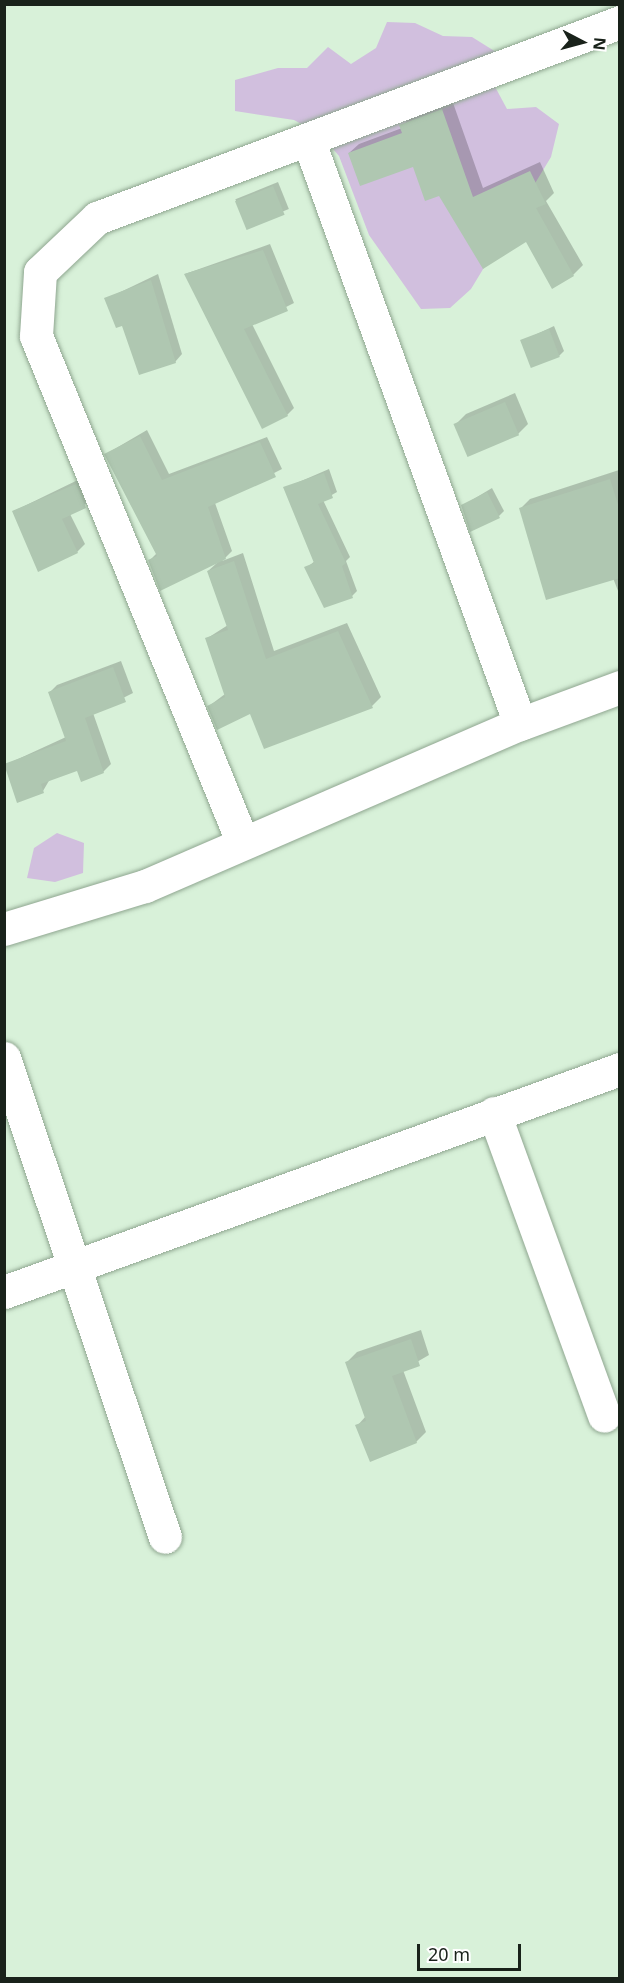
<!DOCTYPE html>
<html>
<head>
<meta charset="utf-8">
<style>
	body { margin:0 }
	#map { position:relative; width:624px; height:1983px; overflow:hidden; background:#d8f1d9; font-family:"Noto Sans",sans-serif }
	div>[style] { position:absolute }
	.green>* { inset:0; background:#d1bfde }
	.shadow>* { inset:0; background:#0003; transform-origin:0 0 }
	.building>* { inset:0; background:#afc7b1; transform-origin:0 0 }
	.roads { filter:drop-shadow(0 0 2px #8fa690) drop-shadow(0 0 2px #8fa690) }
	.street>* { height:33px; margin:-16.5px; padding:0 16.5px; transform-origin:16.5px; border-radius:16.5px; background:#fff }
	span { translate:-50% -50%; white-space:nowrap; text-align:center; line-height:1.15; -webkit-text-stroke:5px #fff; paint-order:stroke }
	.frame { position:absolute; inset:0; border:6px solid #19221a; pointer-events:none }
	.north { position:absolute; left:552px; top:12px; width:60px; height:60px; -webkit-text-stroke:4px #fff; paint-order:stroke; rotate:96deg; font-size:16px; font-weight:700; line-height:24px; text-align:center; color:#19221a }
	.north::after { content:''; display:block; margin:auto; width:21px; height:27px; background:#19221a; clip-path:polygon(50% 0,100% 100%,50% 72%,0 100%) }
	.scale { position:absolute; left:417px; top:1944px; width:104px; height:27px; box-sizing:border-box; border:3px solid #19221a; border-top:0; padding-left:8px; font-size:18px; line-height:21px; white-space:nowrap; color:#19221a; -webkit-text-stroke:4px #fff; paint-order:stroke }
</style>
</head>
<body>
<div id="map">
	<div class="green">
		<div style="clip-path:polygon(387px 22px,415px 23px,443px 36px,472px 37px,496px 52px,493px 83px,507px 109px,536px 107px,559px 124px,551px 157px,471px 289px,450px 308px,421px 309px,369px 235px,339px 156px,320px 134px,294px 120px,235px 111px,235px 80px,278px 68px,307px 68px,328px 47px,351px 64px,376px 48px)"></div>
		<div style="clip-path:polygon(57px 833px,84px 843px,83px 873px,55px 882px,27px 878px,34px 848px)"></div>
	</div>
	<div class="shadow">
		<div style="clip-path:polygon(452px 100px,483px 188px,540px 162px,554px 193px,546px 201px,583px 265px,573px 275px,552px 287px,526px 240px,440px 195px,414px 165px,349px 153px,359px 144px,402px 128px,410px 116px)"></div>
		<div style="left:278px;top:182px;width:29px;height:46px;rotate:68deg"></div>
		<div style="clip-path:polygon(270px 244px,294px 303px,252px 324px,294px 408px,287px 415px,185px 274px)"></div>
		<div style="clip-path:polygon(158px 274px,182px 354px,175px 362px,123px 324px,106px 299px)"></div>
		<div style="clip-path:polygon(554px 326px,564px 351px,559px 356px,522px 341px)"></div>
		<div style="clip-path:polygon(515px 393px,528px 424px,518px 434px,456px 424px,466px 414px)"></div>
		<div style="clip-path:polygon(147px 430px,169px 474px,267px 437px,282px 469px,215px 503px,232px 551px,222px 561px,243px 553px,274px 651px,347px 623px,381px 697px,372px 706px,265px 747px,250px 712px,209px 706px,225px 694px,206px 639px,228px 625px,208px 571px,218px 562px,149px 561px,157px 553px,106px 454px)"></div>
		<div style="clip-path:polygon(329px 469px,337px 492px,323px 500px,350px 557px,346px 561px,357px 591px,352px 596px,306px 568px,315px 561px,285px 488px)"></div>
		<div style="clip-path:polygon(619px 470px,620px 471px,620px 596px,613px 578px,520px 509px,530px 499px)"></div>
		<div style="clip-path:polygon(84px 477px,93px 499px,70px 514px,85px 544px,77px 552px,14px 511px)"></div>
		<div style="clip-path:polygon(492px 488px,504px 511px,499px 516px,462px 506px)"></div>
		<div style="clip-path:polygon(121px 661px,133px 693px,93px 713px,111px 764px,103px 772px,78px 769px,50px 779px,43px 791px,5px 765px,66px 737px,50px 692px,57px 685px)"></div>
		<div style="clip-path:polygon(421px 1330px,429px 1355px,403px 1370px,426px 1432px,416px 1442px,357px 1426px,366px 1416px,347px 1362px,357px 1352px)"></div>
	</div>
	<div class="building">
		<div style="clip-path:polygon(442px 109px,473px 197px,530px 171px,546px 204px,536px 208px,574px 276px,552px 289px,526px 242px,483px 269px,439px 196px,425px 201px,413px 167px,360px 186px,348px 153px,402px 133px,399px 125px)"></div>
		<div style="left:273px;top:186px;width:31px;height:41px;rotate:68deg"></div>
		<div style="clip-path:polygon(263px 250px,288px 311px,244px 329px,288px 416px,262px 429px,184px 274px)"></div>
		<div style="clip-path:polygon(151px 280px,176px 363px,139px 375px,122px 326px,116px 328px,104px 298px)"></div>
		<div style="left:549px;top:329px;width:30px;height:31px;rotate:69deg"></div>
		<div style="left:505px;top:402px;width:36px;height:56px;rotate:67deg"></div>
		<div style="clip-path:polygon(140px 436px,162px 480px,260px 442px,276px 477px,208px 507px,226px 559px,160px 591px,148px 560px,157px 556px,104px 454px)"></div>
		<div style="clip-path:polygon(324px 473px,333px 498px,318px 504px,346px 563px,342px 566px,353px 598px,324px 608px,304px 567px,314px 563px,283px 487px)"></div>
		<div style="clip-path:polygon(610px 479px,620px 511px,620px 578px,546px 600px,519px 508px)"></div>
		<div style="clip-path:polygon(76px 484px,86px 508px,62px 519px,78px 553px,38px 572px,12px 511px)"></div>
		<div style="clip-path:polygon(487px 492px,500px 518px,470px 532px,461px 505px)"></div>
		<div style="clip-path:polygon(234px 561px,266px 659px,338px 631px,373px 708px,264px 749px,250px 714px,217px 730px,207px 706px,225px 697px,205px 638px,228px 630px,207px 571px)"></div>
		<div style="clip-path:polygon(113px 667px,126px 702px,85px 718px,104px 773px,81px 782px,77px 771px,41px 784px,44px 793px,17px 803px,4px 764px,66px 741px,48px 692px)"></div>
		<div style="clip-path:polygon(411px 1339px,420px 1366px,392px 1376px,417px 1443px,370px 1462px,355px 1425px,366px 1421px,345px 1362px)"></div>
	</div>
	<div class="roads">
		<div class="street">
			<div style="left:308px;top:139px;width:622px;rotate:70.08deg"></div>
			<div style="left:242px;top:841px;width:545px;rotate:-112.19deg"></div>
			<div style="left:36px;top:336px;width:64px;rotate:-86.4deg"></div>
			<div style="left:40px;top:272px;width:79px;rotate:-43.5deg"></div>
			<div style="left:97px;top:218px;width:559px;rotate:-20.54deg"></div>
			<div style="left:4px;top:929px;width:147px;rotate:-17deg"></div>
			<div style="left:145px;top:886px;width:408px;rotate:-23.4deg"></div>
			<div style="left:520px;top:724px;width:107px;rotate:-20.3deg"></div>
			<div style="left:4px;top:1058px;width:505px;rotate:71.42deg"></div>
			<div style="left:494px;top:1113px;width:322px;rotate:70deg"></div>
			<div style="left:4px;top:1292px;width:655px;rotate:-19.9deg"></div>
		</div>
	</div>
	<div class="frame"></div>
	<div class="north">N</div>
	<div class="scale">20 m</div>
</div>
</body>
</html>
